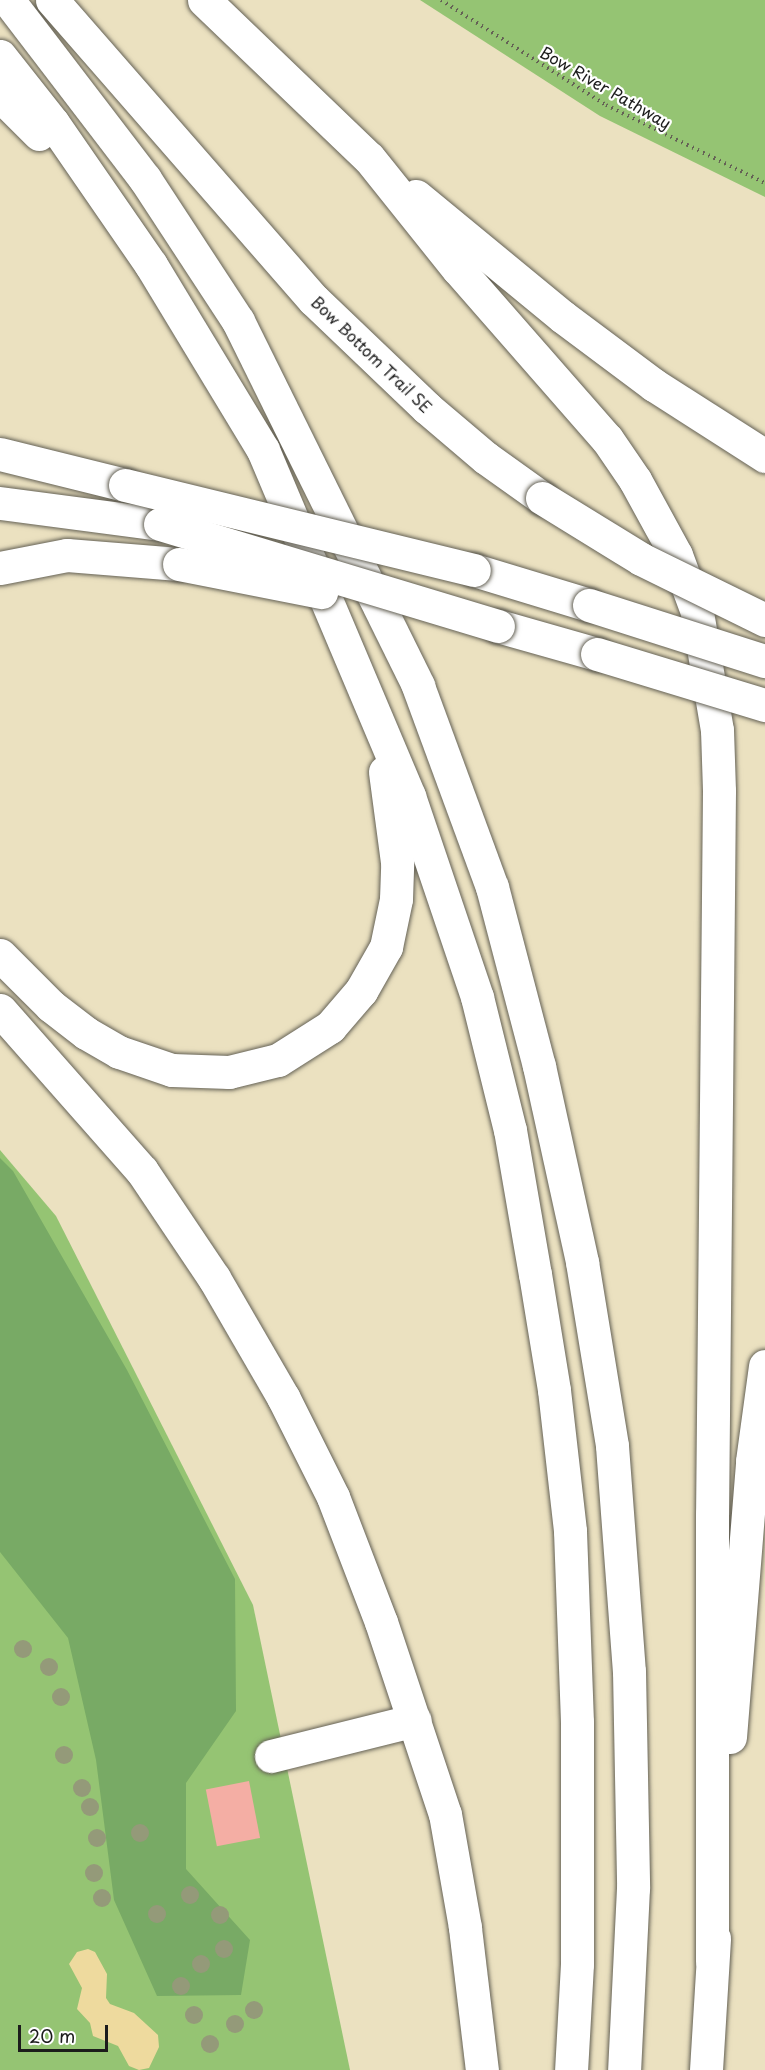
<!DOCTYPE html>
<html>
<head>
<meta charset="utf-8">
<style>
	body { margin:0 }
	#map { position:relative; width:765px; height:2070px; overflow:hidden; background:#ebe1c0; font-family:"Playpen Sans",sans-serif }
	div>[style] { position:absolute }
	.green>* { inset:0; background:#95c473 }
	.forest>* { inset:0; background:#78aa65 }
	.sand>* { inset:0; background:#eeda9e }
	.building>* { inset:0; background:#f4aea4; transform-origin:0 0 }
	.path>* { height:4px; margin-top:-2px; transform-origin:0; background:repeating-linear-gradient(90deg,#646155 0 1.5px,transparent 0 6px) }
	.roads { filter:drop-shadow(0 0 2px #646155) drop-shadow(0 0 2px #646155) }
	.minor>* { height:33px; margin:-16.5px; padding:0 16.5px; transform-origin:16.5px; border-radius:16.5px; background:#fff }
	.highway>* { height:33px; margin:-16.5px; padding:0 16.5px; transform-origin:16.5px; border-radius:16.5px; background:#fff }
	.bridges { filter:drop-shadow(0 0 2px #646155) drop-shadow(0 0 2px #646155) }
	.highway-bridge>* { height:33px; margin:-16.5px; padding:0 16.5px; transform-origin:16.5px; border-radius:16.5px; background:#fff }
	.trees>* { width:18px; height:18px; margin:-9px; border-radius:50%; background:#949a79 }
	span { translate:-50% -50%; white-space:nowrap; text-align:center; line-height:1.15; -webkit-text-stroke:4.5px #fff; paint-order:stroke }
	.street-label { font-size:16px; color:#1c1c1c }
	.scale { position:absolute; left:18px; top:2025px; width:90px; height:27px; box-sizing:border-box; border:3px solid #1c1c1c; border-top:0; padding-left:8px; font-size:18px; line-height:21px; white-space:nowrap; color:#1c1c1c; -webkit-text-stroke:4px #fff; paint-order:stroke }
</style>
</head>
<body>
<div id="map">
	<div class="green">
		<div style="clip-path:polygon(420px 0,765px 0,765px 197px,600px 116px)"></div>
		<div style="clip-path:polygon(0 1150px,56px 1216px,253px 1605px,350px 2070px,0 2070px)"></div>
	</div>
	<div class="forest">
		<div style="clip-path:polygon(0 1158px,13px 1171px,127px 1370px,235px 1579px,236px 1711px,186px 1783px,186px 1869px,250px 1940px,241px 1995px,157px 1996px,114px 1900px,96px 1760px,68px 1638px,0 1552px)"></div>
	</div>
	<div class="sand">
		<div style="clip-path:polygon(88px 1949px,95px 1952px,107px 1974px,106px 1998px,110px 2004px,134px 2013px,158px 2035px,159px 2047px,149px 2068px,139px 2070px,129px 2066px,118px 2046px,93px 2036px,90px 2023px,77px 2009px,82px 1988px,69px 1964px,77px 1952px)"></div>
	</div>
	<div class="building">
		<div style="left:249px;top:1781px;width:58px;height:44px;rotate:79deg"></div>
	</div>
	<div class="path">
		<div style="left:441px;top:0;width:196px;rotate:32.5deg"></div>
		<div style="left:606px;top:105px;width:177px;rotate:26.1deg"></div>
	</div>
	<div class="roads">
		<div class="minor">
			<div style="left:271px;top:1756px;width:148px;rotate:-14deg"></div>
		</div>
		<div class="highway">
			<div style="left:8px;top:0;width:225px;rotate:52.6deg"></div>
			<div style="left:145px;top:179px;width:170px;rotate:56.8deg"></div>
			<div style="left:238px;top:321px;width:407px;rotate:63.7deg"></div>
			<div style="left:418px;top:686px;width:214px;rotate:69.8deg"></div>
			<div style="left:492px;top:887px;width:185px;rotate:75.3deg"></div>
			<div style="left:539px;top:1066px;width:201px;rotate:77.6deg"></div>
			<div style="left:582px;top:1262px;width:186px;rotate:80.7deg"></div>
			<div style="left:612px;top:1446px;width:226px;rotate:85.7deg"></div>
			<div style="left:629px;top:1671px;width:217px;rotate:88.9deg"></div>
			<div style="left:633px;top:1888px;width:182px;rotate:92.8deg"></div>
			<div style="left:52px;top:0;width:398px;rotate:48.9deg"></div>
			<div style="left:314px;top:300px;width:156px;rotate:43.7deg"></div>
			<div style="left:427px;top:408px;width:77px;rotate:40.3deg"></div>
			<div style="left:486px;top:458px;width:69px;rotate:35.5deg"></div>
			<div style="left:204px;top:0;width:228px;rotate:43.8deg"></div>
			<div style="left:369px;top:158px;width:142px;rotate:51.3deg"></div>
			<div style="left:458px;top:269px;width:226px;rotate:48.8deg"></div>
			<div style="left:607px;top:439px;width:50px;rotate:55.7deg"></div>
			<div style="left:635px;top:480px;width:85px;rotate:61.3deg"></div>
			<div style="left:676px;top:555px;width:61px;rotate:69.8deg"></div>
			<div style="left:697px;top:612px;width:120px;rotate:80.4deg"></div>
			<div style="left:717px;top:730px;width:61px;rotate:88.1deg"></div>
			<div style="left:719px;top:791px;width:723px;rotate:90.55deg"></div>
			<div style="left:712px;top:1514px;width:447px;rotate:90deg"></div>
			<div style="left:0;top:56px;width:85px;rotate:51.7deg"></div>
			<div style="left:53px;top:123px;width:173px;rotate:55.4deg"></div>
			<div style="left:151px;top:265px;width:216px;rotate:58.8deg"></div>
			<div style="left:263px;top:450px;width:376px;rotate:67.1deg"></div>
			<div style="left:409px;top:796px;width:212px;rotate:71.3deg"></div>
			<div style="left:477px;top:997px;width:137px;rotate:76.1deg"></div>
			<div style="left:510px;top:1130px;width:146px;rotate:80.2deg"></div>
			<div style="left:535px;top:1274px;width:118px;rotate:80.7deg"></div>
			<div style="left:554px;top:1390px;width:142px;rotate:83.5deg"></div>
			<div style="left:570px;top:1531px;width:191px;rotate:87.9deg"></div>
			<div style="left:577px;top:1722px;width:242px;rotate:90deg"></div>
			<div style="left:577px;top:1964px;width:106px;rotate:93.2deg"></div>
			<div style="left:0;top:95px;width:55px;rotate:45deg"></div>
			<div style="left:416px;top:196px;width:190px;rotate:39.5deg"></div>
			<div style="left:563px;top:317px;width:114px;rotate:36.8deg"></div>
			<div style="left:654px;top:385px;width:132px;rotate:32.6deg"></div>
			<div style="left:0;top:454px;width:129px;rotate:13.9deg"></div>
			<div style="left:0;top:503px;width:161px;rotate:7.5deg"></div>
			<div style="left:0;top:568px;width:68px;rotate:-11deg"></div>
			<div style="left:67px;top:555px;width:112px;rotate:4.6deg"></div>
			<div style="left:474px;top:570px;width:120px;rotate:16.9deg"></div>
			<div style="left:498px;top:626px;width:103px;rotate:15.8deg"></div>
			<div style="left:0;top:955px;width:72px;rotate:45deg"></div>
			<div style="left:51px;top:1006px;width:44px;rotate:37.6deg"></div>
			<div style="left:86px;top:1033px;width:38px;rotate:30deg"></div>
			<div style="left:119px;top:1052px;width:56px;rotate:18.8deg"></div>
			<div style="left:172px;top:1070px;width:57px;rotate:2deg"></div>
			<div style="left:229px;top:1072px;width:50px;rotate:-13.8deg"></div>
			<div style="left:278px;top:1060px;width:62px;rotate:-32.4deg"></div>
			<div style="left:330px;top:1027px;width:48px;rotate:-49.3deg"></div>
			<div style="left:361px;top:991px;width:51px;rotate:-60.4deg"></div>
			<div style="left:386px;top:947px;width:49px;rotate:-78.2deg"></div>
			<div style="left:396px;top:899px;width:37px;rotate:-88deg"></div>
			<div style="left:397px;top:862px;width:91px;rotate:-97.6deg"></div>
			<div style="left:0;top:1010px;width:215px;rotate:48.6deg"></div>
			<div style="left:142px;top:1171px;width:129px;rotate:56.1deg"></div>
			<div style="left:214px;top:1278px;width:138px;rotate:59.9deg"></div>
			<div style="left:283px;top:1397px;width:112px;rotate:63.4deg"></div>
			<div style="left:333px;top:1497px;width:134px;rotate:69deg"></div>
			<div style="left:381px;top:1622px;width:202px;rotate:71.6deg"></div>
			<div style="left:445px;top:1814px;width:116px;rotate:80deg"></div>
			<div style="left:465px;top:1928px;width:143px;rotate:83.2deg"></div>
			<div style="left:730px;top:1737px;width:277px;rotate:-85.4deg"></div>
			<div style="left:752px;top:1461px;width:96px;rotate:-82.2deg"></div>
			<div style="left:706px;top:2070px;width:132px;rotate:-86.5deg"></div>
		</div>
	</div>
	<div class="bridges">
		<div class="highway-bridge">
			<div style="left:125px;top:485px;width:359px;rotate:13.7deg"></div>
			<div style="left:542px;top:498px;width:116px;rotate:31.6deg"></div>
			<div style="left:641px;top:559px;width:138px;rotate:26.2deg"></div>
			<div style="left:160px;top:524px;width:353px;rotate:16.8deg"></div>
			<div style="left:179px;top:564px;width:145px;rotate:11.2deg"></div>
			<div style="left:589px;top:605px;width:185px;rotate:17.7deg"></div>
			<div style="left:597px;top:654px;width:176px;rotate:16.9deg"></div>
		</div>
	</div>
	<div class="trees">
		<div style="left:23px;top:1649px"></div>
		<div style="left:49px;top:1667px"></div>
		<div style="left:61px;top:1697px"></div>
		<div style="left:64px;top:1755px"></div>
		<div style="left:82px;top:1788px"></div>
		<div style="left:90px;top:1807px"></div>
		<div style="left:140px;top:1833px"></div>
		<div style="left:97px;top:1838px"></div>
		<div style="left:94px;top:1873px"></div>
		<div style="left:190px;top:1895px"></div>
		<div style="left:102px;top:1898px"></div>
		<div style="left:157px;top:1914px"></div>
		<div style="left:220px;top:1915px"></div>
		<div style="left:224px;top:1949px"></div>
		<div style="left:201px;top:1964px"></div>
		<div style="left:181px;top:1986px"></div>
		<div style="left:254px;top:2010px"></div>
		<div style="left:194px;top:2015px"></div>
		<div style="left:235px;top:2024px"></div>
		<div style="left:210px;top:2044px"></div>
	</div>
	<div class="street-label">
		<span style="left:606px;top:87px;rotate:30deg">Bow River Pathway</span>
		<span style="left:372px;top:354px;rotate:44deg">Bow Bottom Trail SE</span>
	</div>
	<div class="scale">20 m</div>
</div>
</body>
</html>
